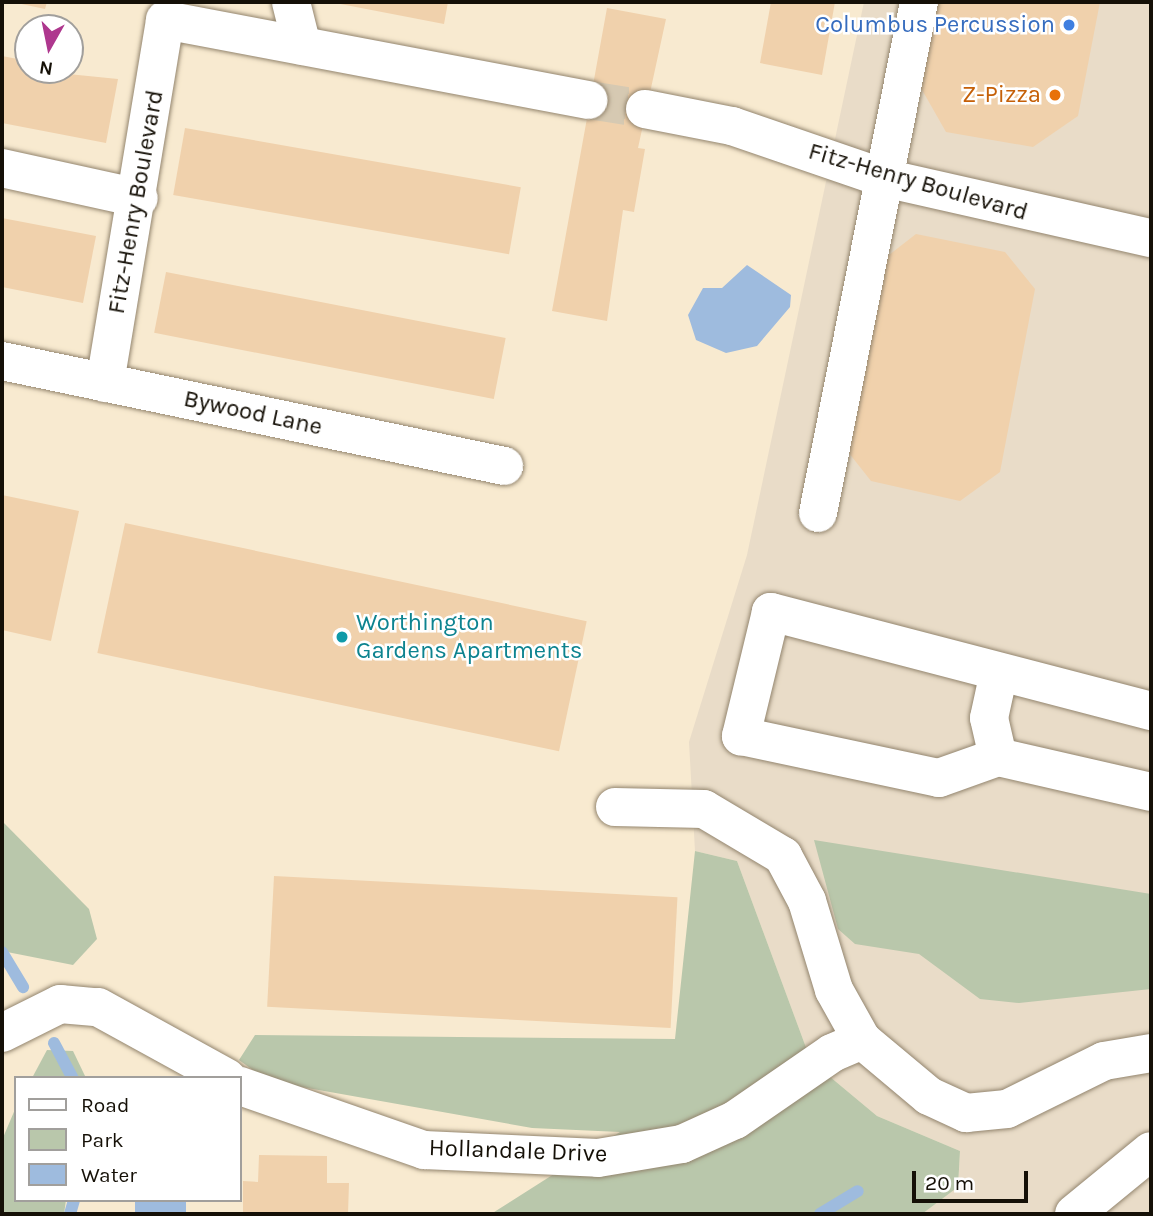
<!DOCTYPE html>
<html>
<head>
<meta charset="utf-8">
<style>
	body { margin:0 }
	#map { position:relative; width:1153px; height:1216px; overflow:hidden; background:#f8ead0; font-family:Karla,sans-serif }
	div>[style] { position:absolute }
	.commercial>* { inset:0; background:#e9dcc8 }
	.green>* { inset:0; background:#b9c7ab }
	.water>* { inset:0; background:#9ebbde; transform-origin:0 0 }
	.stream>* { height:12px; margin:-6px; padding:0 6px; transform-origin:6px; border-radius:6px; background:#9ebbde }
	.building>* { inset:0; background:#f0d1ac; transform-origin:0 0 }
	.minor-tunnel>* { height:38px; margin-top:-19px; transform-origin:0; background:repeating-linear-gradient(90deg,#d6c9b2 0 38px,transparent 0 57px) }
	.roads { filter:drop-shadow(0 0 2px #93856e) drop-shadow(0 0 2px #93856e) }
	.minor>* { height:38px; margin:-19px; padding:0 19px; transform-origin:19px; border-radius:19px; background:#fff }
	.dots>* { width:19px; height:19px; translate:-50% -50%; box-sizing:border-box; border:4px solid #fff; border-radius:50% }
	span { translate:-50% -50%; white-space:nowrap; text-align:center; line-height:1.15; -webkit-text-stroke:5px #fff; paint-order:stroke }
	.shop-label { font-size:24px; color:#366cbe }
	.right { translate:-100% -50%; text-align:right }
	.food-label { font-size:24px; color:#c56008 }
	.street-label { font-size:24px; color:#151007 }
	.culture-label { font-size:24px; color:#0d838f }
	.left { translate:0 -50%; text-align:left }
	.frame { position:absolute; inset:0; border:4px solid #151007; pointer-events:none }
	.legend { position:absolute; left:14px; top:1076px; width:228px; height:126px; box-sizing:border-box; background:#fff; border:2px solid #a19f9c; margin:0; padding:9px 12px; list-style:none; font-size:21px; color:#151007 }
	.legend li { display:flex; align-items:center; gap:14px; height:35px }
	.legend b { width:35px; border:2px solid #a19f9c }
	.north { position:absolute; left:14px; top:14px; width:70px; height:70px; box-sizing:border-box; background:#fff; border:2px solid #a19f9c; border-radius:50%; rotate:189deg; font-size:19px; font-weight:700; line-height:28px; text-align:center; color:#151007 }
	.north::after { content:''; display:block; margin:auto; width:24px; height:32px; background:#ae378e; clip-path:polygon(50% 0,100% 100%,50% 72%,0 100%) }
	.scale { position:absolute; left:912px; top:1171px; width:116px; height:32px; box-sizing:border-box; border:4px solid #151007; border-top:0; padding-left:9px; font-size:21px; line-height:24px; white-space:nowrap; color:#151007; -webkit-text-stroke:5px #fff; paint-order:stroke }
</style>
</head>
<body>
<div id="map">
	<div class="commercial">
		<div style="clip-path:polygon(864px 2px,1151px 2px,1151px 1214px,922px 1214px,958px 1187px,960px 1151px,877px 1116px,811px 1061px,737px 861px,695px 851px,689px 742px,747px 555px)"></div>
	</div>
	<div class="green">
		<div style="clip-path:polygon(2px 821px,89px 909px,97px 939px,73px 965px,2px 951px)"></div>
		<div style="clip-path:polygon(814px 840px,1151px 894px,1151px 989px,1019px 1003px,980px 999px,919px 954px,855px 944px,838px 929px)"></div>
		<div style="clip-path:polygon(695px 851px,737px 861px,811px 1061px,877px 1116px,960px 1151px,958px 1187px,922px 1214px,491px 1214px,620px 1132px,532px 1128px,268px 1081px,239px 1060px,255px 1035px,675px 1039px)"></div>
		<div style="clip-path:polygon(47px 1050px,73px 1051px,86px 1078px,32px 1078px)"></div>
		<div style="clip-path:polygon(16px 1107px,16px 1200px,66px 1200px,64px 1214px,2px 1214px,2px 1140px)"></div>
	</div>
	<div class="water">
		<div style="clip-path:polygon(747px 265px,791px 295px,790px 307px,757px 346px,726px 353px,696px 340px,688px 315px,703px 288px,722px 288px)"></div>
		<div style="left:135px;top:1200px;width:51px;height:14px"></div>
	</div>
	<div class="stream">
		<div style="left:2px;top:952px;width:41px;rotate:59deg"></div>
		<div style="left:54px;top:1043px;width:40px;rotate:62deg"></div>
		<div style="left:70px;top:1214px;width:15px;rotate:-74deg"></div>
		<div style="left:820px;top:1214px;width:44px;rotate:-31.2deg"></div>
	</div>
	<div class="building">
		<div style="clip-path:polygon(12px 2px,47px 2px,45px 9px)"></div>
		<div style="clip-path:polygon(330px 2px,448px 2px,444px 24px)"></div>
		<div style="clip-path:polygon(771px 2px,835px 2px,822px 75px,760px 63px)"></div>
		<div style="clip-path:polygon(934px 2px,1100px 2px,1078px 116px,1033px 147px,946px 132px,917px 81px)"></div>
		<div style="clip-path:polygon(607px 8px,666px 19px,638px 148px,645px 149px,634px 212px,623px 210px,607px 321px,552px 311px)"></div>
		<div style="clip-path:polygon(2px 56px,28px 61px,28px 70px,118px 79px,106px 143px,2px 123px)"></div>
		<div style="left:185px;top:128px;width:341px;height:68px;rotate:10deg"></div>
		<div style="clip-path:polygon(2px 218px,96px 236px,83px 303px,2px 287px)"></div>
		<div style="clip-path:polygon(916px 234px,1005px 252px,1035px 289px,1000px 472px,960px 501px,871px 481px,841px 443px,880px 262px)"></div>
		<div style="left:166px;top:272px;width:346px;height:62px;rotate:11deg"></div>
		<div style="clip-path:polygon(2px 495px,79px 511px,51px 641px,2px 630px)"></div>
		<div style="left:125px;top:523px;width:472px;height:133px;rotate:12deg"></div>
		<div style="left:274px;top:876px;width:404px;height:131px;rotate:3deg"></div>
		<div style="clip-path:polygon(259px 1155px,327px 1156px,327px 1183px,349px 1183px,348px 1214px,243px 1214px,243px 1181px,258px 1182px)"></div>
	</div>
	<div class="minor-tunnel">
		<div style="left:589px;top:100px;width:57px;rotate:9.1deg"></div>
	</div>
	<div class="roads">
		<div class="minor">
			<div style="left:291px;top:2px;width:45px;rotate:76deg"></div>
			<div style="left:645px;top:109px;width:89px;rotate:11.1deg"></div>
			<div style="left:732px;top:126px;width:161px;rotate:18.9deg"></div>
			<div style="left:884px;top:178px;width:274px;rotate:12.7deg"></div>
			<div style="left:2px;top:168px;width:140px;rotate:12.4deg"></div>
			<div style="left:2px;top:361px;width:513px;rotate:11.81deg"></div>
			<div style="left:105px;top:383px;width:368px;rotate:-80.6deg"></div>
			<div style="left:165px;top:20px;width:431px;rotate:10.7deg"></div>
			<div style="left:818px;top:513px;width:521px;rotate:-78.82deg"></div>
			<div style="left:1151px;top:711px;width:393px;rotate:-165.4deg"></div>
			<div style="left:771px;top:612px;width:128px;rotate:103.6deg"></div>
			<div style="left:741px;top:736px;width:202px;rotate:12deg"></div>
			<div style="left:939px;top:778px;width:63px;rotate:-19.6deg"></div>
			<div style="left:998px;top:757px;width:157px;rotate:12.9deg"></div>
			<div style="left:998px;top:757px;width:40px;rotate:-103deg"></div>
			<div style="left:989px;top:718px;width:47px;rotate:-77.7deg"></div>
			<div style="left:615px;top:807px;width:89px;rotate:1.3deg"></div>
			<div style="left:704px;top:809px;width:92px;rotate:30.7deg"></div>
			<div style="left:783px;top:856px;width:51px;rotate:61.9deg"></div>
			<div style="left:807px;top:901px;width:93px;rotate:73.1deg"></div>
			<div style="left:834px;top:990px;width:57px;rotate:60.8deg"></div>
			<div style="left:862px;top:1040px;width:87px;rotate:39.9deg"></div>
			<div style="left:929px;top:1096px;width:41px;rotate:24.7deg"></div>
			<div style="left:966px;top:1113px;width:41px;rotate:-5.6deg"></div>
			<div style="left:1007px;top:1109px;width:108px;rotate:-26.3deg"></div>
			<div style="left:1104px;top:1061px;width:48px;rotate:-9.7deg"></div>
			<div style="left:2px;top:1033px;width:65px;rotate:-26.6deg"></div>
			<div style="left:60px;top:1004px;width:38px;rotate:5deg"></div>
			<div style="left:98px;top:1007px;width:147px;rotate:28.8deg"></div>
			<div style="left:240px;top:1086px;width:195px;rotate:19.2deg"></div>
			<div style="left:424px;top:1150px;width:174px;rotate:2.6deg"></div>
			<div style="left:598px;top:1158px;width:85px;rotate:-9.5deg"></div>
			<div style="left:682px;top:1144px;width:58px;rotate:-24.4deg"></div>
			<div style="left:735px;top:1120px;width:118px;rotate:-34.6deg"></div>
			<div style="left:832px;top:1053px;width:33px;rotate:-23deg"></div>
			<div style="left:1074px;top:1214px;width:99px;rotate:-39.3deg"></div>
		</div>
	</div>
	<div class="dots">
		<div style="left:1069px;top:25px;background:#3f7fe0"></div>
		<div style="left:1055px;top:95px;background:#e8710a"></div>
		<div style="left:342px;top:637px;background:#0f9aa8"></div>
	</div>
	<div class="shop-label">
		<span class="right" style="left:1055px;top:25px">Columbus Percussion</span>
	</div>
	<div class="food-label">
		<span class="right" style="left:1041px;top:95px">Z-Pizza</span>
	</div>
	<div class="street-label">
		<span style="left:918px;top:182px;rotate:16deg">Fitz-Henry Boulevard</span>
		<span style="left:136px;top:202px;rotate:-80deg">Fitz-Henry Boulevard</span>
		<span style="left:253px;top:413px;rotate:12deg">Bywood Lane</span>
		<span style="left:518px;top:1151px;rotate:2deg">Hollandale Drive</span>
	</div>
	<div class="culture-label">
		<span class="left" style="left:356px;top:637px">Worthington<br>Gardens Apartments</span>
	</div>
	<div class="frame"></div>
	<ul class="legend">
	<li><b style="height:9px;background:#fff"></b>Road</li>
	<li><b style="height:19px;background:#b9c7ab"></b>Park</li>
	<li><b style="height:19px;background:#9ebbde"></b>Water</li>
	</ul>
	<div class="north">N</div>
	<div class="scale">20 m</div>
</div>
</body>
</html>
